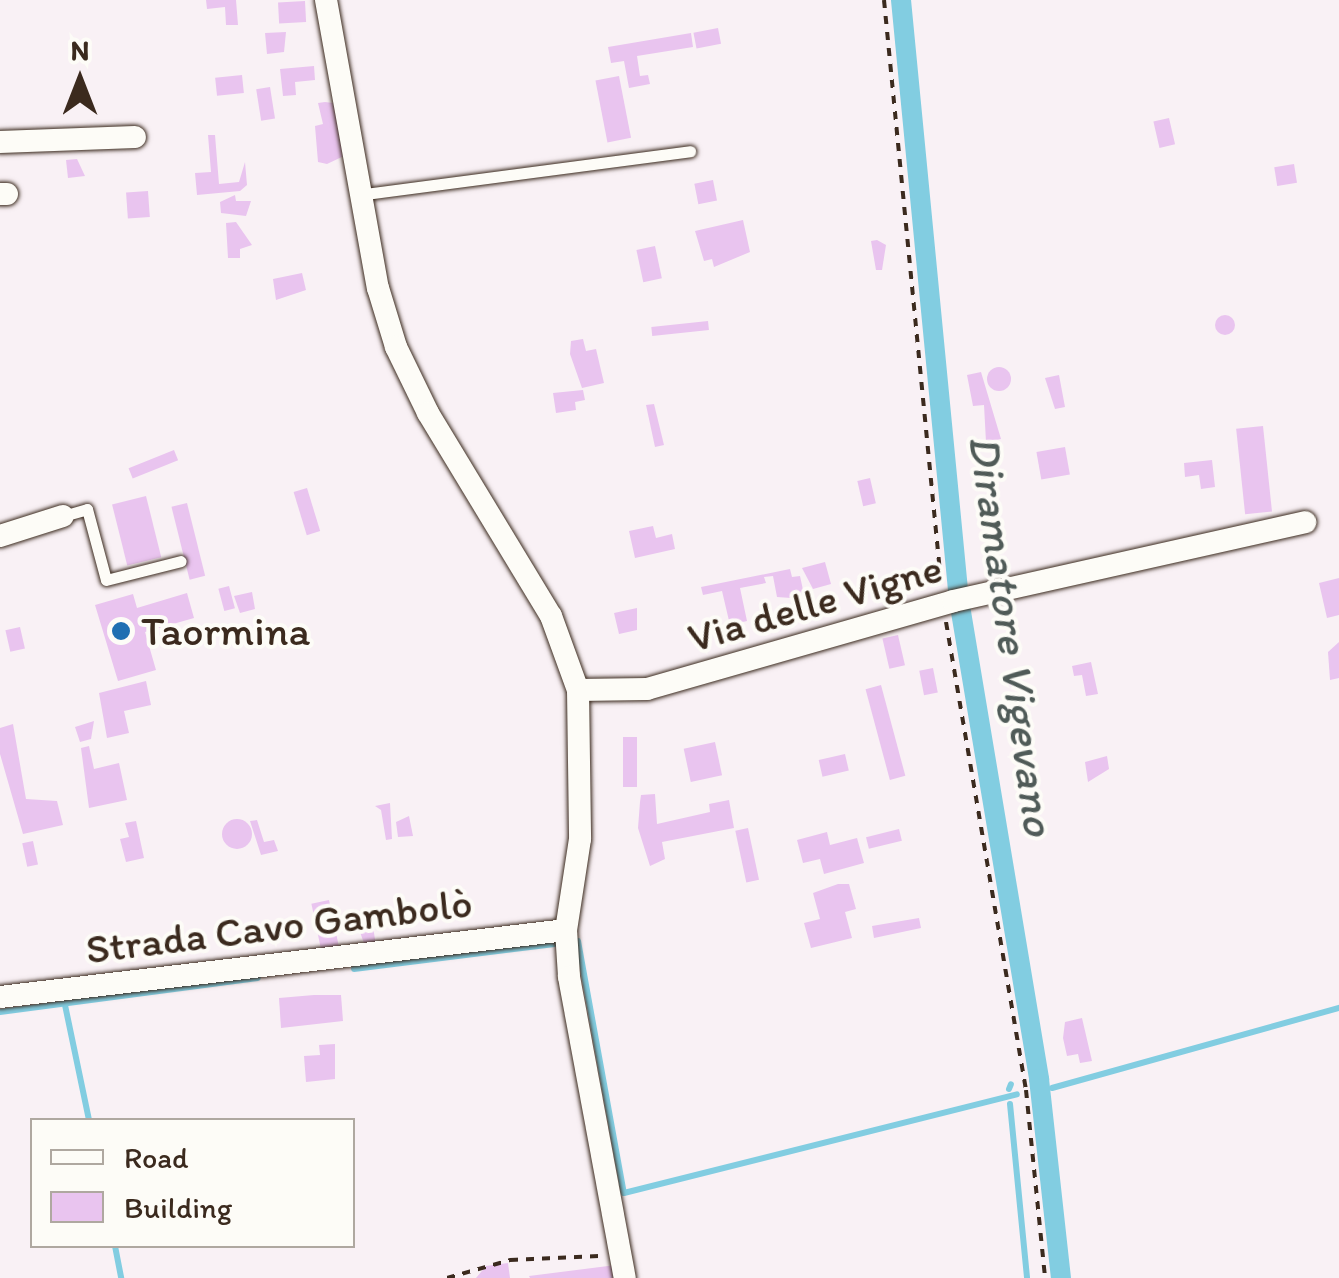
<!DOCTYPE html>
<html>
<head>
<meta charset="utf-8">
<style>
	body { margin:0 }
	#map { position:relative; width:1339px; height:1278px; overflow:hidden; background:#f9f1f5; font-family:Itim,sans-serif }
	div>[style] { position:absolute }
	.stream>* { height:6px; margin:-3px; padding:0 3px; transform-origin:3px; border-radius:3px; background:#82cde1 }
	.canal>* { height:20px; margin:-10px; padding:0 10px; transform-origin:10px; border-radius:10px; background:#82cde1 }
	.building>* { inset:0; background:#e9c4ef; transform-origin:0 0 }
	.round { border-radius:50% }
	.path>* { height:4px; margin-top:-2px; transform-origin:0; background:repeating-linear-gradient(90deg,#3b2a1e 0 8px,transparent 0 16px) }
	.roads { filter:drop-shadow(0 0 2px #3b2a1e) drop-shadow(0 0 2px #3b2a1e) }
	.lane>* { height:11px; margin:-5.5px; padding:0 5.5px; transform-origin:5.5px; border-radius:5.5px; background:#fdfcf7 }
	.street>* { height:22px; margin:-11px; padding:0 11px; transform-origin:11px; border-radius:11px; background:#fdfcf7 }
	.dots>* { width:28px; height:28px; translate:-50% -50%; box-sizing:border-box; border:5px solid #fdfcf7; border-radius:50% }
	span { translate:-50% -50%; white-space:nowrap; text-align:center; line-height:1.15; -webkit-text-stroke:8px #fdfcf7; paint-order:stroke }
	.street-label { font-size:42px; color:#3b2a1e }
	.poi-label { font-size:42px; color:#3b2a1e }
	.left { translate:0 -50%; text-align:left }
	.water-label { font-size:45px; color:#505b58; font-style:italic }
	.legend { position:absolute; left:30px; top:1118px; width:325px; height:130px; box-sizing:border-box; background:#fdfcf7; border:2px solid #afa8a0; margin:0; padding:12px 18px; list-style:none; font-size:30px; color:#3b2a1e }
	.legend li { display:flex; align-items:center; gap:20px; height:50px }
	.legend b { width:50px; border:2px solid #afa8a0 }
	.north { position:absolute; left:30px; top:30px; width:100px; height:100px; -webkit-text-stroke:8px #fdfcf7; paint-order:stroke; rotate:0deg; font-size:28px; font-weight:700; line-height:40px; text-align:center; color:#3b2a1e }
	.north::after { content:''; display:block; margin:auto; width:35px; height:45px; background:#3b2a1e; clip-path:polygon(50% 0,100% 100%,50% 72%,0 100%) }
</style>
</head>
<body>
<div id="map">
	<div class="stream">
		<div style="left:578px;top:941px;width:256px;rotate:79.7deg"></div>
		<div style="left:624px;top:1193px;width:405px;rotate:-14.1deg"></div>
		<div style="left:354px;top:969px;width:202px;rotate:-7.1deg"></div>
		<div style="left:65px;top:1005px;width:117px;rotate:78.2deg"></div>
		<div style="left:0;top:1012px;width:260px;rotate:-7.5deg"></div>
		<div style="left:1032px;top:1080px;width:7px;rotate:-8deg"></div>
		<div style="left:1052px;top:1088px;width:298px;rotate:-15.6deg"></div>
		<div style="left:1009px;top:1089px;width:5px;rotate:-68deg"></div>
		<div style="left:1010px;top:1104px;width:175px;rotate:84.4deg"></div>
		<div style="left:115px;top:1246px;width:33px;rotate:79deg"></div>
	</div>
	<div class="canal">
		<div style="left:901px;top:0;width:603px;rotate:84.48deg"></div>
		<div style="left:959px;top:600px;width:486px;rotate:80.5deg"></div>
		<div style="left:1039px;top:1079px;width:200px;rotate:83.7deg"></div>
	</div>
	<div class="building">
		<div style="clip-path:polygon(206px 0,236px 0,238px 25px,226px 25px,225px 7px,207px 9px)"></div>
		<div style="left:305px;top:1px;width:21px;height:27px;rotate:87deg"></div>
		<div style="left:718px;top:28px;width:16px;height:25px;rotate:79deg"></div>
		<div style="clip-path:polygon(286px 32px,284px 52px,267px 54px,265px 33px)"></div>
		<div style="clip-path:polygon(691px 33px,693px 47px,637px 56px,640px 76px,648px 75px,650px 84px,629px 88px,624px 61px,611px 63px,608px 47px)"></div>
		<div style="clip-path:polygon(314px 66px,315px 80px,295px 82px,296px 95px,283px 96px,280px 69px)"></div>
		<div style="left:242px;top:75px;width:18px;height:27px;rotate:84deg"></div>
		<div style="left:619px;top:76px;width:63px;height:24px;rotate:79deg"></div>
		<div style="left:270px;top:87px;width:32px;height:14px;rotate:81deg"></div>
		<div style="clip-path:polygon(325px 102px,333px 103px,346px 155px,327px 164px,318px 162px,315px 126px,323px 124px,318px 103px)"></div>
		<div style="left:1169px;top:118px;width:27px;height:16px;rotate:77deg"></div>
		<div style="clip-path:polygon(208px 135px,215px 135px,219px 184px,239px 182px,245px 162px,247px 185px,240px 191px,197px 195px,195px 173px,211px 172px)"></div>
		<div style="clip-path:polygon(77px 159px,85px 176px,68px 178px,66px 160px)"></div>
		<div style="left:1294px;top:164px;width:19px;height:20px;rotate:81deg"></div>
		<div style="left:713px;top:180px;width:21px;height:19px;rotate:79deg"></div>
		<div style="left:148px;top:191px;width:26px;height:22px;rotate:86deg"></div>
		<div style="clip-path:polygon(235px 195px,236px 201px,251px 201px,246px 216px,221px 213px,220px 202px)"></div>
		<div style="clip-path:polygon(743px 220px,750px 252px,714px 267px,712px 259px,704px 261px,695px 231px)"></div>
		<div style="clip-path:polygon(236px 222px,252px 245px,240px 249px,240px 258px,228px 258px,226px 223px)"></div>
		<div style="clip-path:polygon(877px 240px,886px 245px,882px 270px,876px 270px,871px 241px)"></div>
		<div style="left:655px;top:246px;width:33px;height:19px;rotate:78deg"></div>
		<div style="clip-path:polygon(302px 273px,306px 290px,276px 300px,273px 279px)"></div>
		<div class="round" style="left:1215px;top:315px;width:20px;height:20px"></div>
		<div style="left:708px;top:321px;width:9px;height:57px;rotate:84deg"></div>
		<div style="clip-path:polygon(583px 339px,586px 351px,596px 349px,604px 383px,582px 388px,570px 354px,571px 341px)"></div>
		<div class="round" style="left:987px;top:367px;width:24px;height:24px"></div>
		<div style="clip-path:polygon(981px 372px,1001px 439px,986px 442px,984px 405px,973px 406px,967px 375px)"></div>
		<div style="clip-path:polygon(1059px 375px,1065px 407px,1055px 409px,1045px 378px)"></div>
		<div style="clip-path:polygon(583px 390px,585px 400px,575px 402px,576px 410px,556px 413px,553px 393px)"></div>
		<div style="clip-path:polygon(654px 404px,664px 445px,655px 447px,646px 405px)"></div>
		<div style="left:1263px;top:426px;width:86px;height:27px;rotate:84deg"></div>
		<div style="left:1065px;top:447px;width:28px;height:29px;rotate:80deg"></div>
		<div style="left:174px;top:450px;width:11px;height:49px;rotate:68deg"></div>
		<div style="clip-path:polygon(1212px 460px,1215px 487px,1201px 489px,1199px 475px,1185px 477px,1184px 463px)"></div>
		<div style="left:870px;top:478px;width:26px;height:13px;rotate:77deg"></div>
		<div style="left:307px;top:488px;width:45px;height:14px;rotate:73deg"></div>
		<div style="left:146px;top:496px;width:63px;height:35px;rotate:76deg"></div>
		<div style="left:187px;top:503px;width:75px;height:16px;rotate:76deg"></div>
		<div style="clip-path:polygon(653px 526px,656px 538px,672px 534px,675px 549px,635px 558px,629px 531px)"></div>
		<div style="clip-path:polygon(825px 562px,831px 584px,813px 589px,802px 568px)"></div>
		<div style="clip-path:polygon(790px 569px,792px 577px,800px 576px,805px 599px,777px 597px,773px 576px,764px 577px,766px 583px,740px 588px,747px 621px,730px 625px,722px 591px,703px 595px,701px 587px)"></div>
		<div style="clip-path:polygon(1339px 578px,1339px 615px,1327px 618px,1319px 583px)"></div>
		<div style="left:229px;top:586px;width:23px;height:11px;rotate:75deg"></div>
		<div style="clip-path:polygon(252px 592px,255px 609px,240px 613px,234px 596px)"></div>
		<div style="clip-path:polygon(187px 593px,194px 618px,145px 632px,156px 670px,118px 681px,95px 605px,133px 594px,137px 608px)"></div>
		<div style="clip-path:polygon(637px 608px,637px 630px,619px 634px,614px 613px)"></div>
		<div style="left:20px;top:627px;width:22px;height:15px;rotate:77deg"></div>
		<div style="left:898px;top:635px;width:31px;height:16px;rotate:77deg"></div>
		<div style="clip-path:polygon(1339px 642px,1339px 678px,1330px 680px,1328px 652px)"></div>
		<div style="clip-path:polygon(1091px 662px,1098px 694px,1086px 696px,1082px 675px,1074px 676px,1072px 666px)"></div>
		<div style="left:933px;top:668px;width:25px;height:14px;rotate:79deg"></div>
		<div style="clip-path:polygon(146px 681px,151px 705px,124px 711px,129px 733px,107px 738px,99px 693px)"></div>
		<div style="left:881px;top:685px;width:94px;height:16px;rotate:75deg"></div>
		<div style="clip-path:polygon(94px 721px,91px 739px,80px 742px,75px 727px)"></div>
		<div style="clip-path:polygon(13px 724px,26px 799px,57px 801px,63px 825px,23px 834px,0 754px,0 728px)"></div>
		<div style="left:623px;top:737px;width:14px;height:50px"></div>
		<div style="left:715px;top:742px;width:34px;height:32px;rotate:78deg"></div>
		<div style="clip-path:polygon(89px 746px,94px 769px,119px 763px,127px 800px,89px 808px,81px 748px)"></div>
		<div style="left:845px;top:754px;width:17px;height:27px;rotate:77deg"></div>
		<div style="clip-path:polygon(1107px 756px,1109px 769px,1088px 782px,1085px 762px)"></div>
		<div style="clip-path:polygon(655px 794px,657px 824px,710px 812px,709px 804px,729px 800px,734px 828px,662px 842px,665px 859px,650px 866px,638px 828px,640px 802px,641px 795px)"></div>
		<div style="clip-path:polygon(390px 803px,392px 839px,386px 840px,381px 810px,375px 806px)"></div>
		<div style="clip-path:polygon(409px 816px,413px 836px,398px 837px,396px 822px)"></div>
		<div class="round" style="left:222px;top:819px;width:30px;height:30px"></div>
		<div style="clip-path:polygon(257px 820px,264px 842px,274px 840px,278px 851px,261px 855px,250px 821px)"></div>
		<div style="clip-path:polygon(136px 821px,144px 858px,126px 862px,120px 839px,129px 837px,125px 823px)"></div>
		<div style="left:748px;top:828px;width:53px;height:13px;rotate:78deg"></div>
		<div style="left:899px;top:829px;width:12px;height:34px;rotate:76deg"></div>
		<div style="clip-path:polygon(827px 832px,830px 845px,857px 838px,864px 863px,824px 874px,820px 859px,803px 863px,797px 840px)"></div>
		<div style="left:33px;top:841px;width:24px;height:11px;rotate:78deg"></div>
		<div style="clip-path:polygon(838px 884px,849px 884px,856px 909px,845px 912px,852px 938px,811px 948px,804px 923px,820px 919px,813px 893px)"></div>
		<div style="left:329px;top:900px;width:50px;height:18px;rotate:78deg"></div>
		<div style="clip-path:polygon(370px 909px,376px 945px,365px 946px,355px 918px,347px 919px,346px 913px)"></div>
		<div style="clip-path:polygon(919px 918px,921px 928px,874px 938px,872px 926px)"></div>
		<div style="clip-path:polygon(314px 995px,341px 995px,343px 1021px,281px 1028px,279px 998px)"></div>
		<div style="clip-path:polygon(1082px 1018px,1092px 1061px,1080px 1063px,1078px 1054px,1067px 1056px,1063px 1038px,1065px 1022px)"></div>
		<div style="clip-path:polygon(335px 1044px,335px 1079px,306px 1082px,304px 1056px,320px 1055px,319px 1045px)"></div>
		<div style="clip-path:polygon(508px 1263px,510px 1278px,476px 1278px,486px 1266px)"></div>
		<div style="clip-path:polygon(616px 1265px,618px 1278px,530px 1278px,529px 1276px)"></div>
	</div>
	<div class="path">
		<div style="left:884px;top:0;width:585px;rotate:84.41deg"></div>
		<div style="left:946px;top:622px;width:475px;rotate:80.3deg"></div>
		<div style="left:1026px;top:1090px;width:189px;rotate:84.2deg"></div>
		<div style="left:447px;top:1278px;width:66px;rotate:-15.9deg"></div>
		<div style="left:510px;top:1260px;width:89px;rotate:-2.6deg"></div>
	</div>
	<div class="roads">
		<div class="lane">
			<div style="left:365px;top:194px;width:328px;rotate:-7.5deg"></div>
			<div style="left:63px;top:516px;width:25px;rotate:-16deg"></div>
			<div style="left:87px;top:509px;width:73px;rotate:75deg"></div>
			<div style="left:106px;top:580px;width:77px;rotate:-14.2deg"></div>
		</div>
		<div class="street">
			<div style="left:326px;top:0;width:293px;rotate:79.8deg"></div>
			<div style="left:378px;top:288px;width:62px;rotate:73deg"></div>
			<div style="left:396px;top:347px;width:73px;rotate:64.1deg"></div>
			<div style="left:428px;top:413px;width:237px;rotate:58.8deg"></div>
			<div style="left:551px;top:616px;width:79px;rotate:70deg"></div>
			<div style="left:578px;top:690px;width:149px;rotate:89.2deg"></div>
			<div style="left:580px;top:839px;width:92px;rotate:98.7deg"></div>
			<div style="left:566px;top:930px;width:47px;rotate:86.3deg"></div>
			<div style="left:569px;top:977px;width:306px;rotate:79.5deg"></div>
			<div style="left:0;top:142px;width:135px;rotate:-2.1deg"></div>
			<div style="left:0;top:194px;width:7px"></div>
			<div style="left:0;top:536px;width:66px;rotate:-17.6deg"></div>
			<div style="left:578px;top:690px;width:69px;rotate:-0.8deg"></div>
			<div style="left:647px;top:689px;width:318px;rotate:-16deg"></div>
			<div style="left:953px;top:601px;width:361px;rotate:-12.6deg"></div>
			<div style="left:0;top:997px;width:570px;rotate:-6.75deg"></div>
		</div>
	</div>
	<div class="dots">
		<div style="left:121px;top:631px;background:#1f6fb2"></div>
	</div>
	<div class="street-label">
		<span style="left:815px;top:603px;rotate:-16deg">Via delle Vigne</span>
		<span style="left:279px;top:926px;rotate:-7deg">Strada Cavo Gambolò</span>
	</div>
	<div class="poi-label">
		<span class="left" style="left:141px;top:631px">Taormina</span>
	</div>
	<div class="water-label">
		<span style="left:1012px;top:635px;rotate:82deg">Diramatore Vigevano</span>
	</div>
	<ul class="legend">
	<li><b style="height:12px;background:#fdfcf7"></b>Road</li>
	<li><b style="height:28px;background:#e9c4ef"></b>Building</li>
	</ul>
	<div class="north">N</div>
</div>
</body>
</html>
